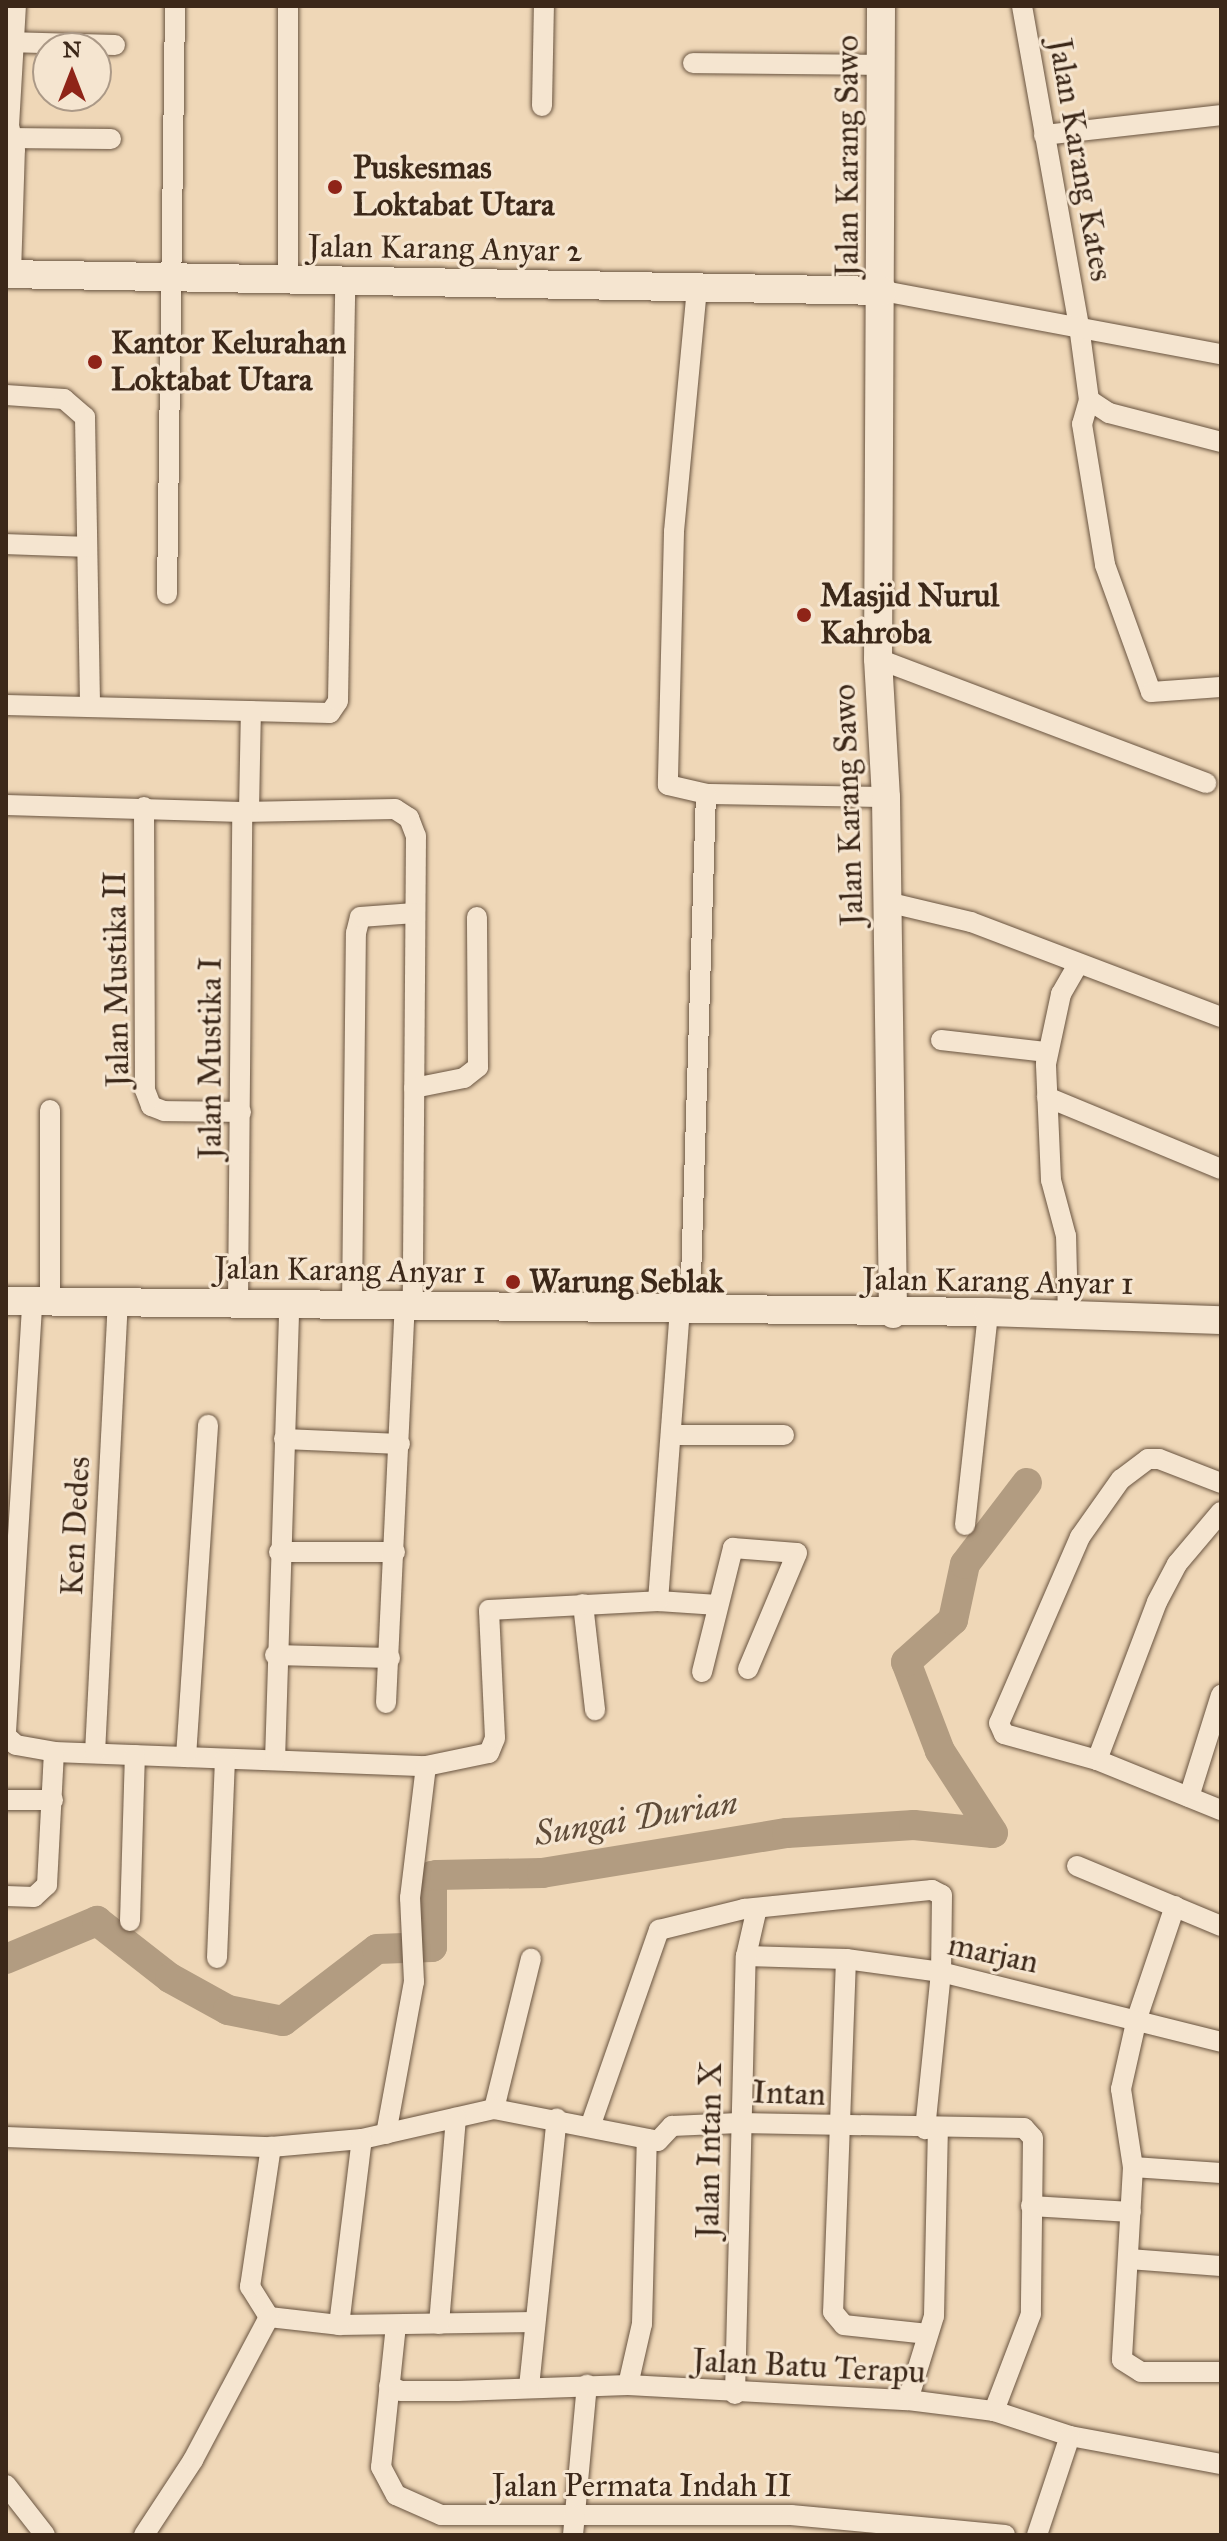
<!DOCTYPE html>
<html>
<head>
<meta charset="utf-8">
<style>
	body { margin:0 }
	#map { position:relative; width:1227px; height:2541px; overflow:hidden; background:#efd7b7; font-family:"IM FELL Great Primer",serif }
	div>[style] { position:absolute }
	.river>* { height:30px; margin:-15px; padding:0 15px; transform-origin:15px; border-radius:15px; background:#b29c81 }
	.roads { filter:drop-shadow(0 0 2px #695440) drop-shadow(0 0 2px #695440) }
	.street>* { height:20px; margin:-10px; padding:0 10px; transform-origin:10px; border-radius:10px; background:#f5e5d0 }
	.secondary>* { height:28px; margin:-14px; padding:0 14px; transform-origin:14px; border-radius:14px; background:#f5e5d0 }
	.dots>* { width:22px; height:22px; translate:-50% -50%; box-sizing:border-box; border:4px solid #f5e5d0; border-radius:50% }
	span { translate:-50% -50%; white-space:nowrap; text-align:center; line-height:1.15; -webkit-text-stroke:6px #f5e5d0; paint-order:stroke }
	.street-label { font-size:32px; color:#3c2819 }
	.poi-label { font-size:32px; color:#3c2819; font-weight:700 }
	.left { translate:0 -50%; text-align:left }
	.water-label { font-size:34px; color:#5f4b38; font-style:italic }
	.frame { position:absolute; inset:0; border:8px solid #3c2819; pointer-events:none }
	.north { position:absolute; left:32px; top:32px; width:80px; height:80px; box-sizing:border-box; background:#f5e5d0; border:2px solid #ab9987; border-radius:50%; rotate:0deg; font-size:22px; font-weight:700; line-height:32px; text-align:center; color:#3c2819 }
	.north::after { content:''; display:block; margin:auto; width:28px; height:36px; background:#8f2418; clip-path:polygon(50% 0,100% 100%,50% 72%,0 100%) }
</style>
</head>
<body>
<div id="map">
	<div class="river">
		<div style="left:6px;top:1959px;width:99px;rotate:-22.7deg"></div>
		<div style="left:97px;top:1921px;width:93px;rotate:38deg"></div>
		<div style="left:170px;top:1978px;width:66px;rotate:28.9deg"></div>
		<div style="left:228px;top:2010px;width:56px;rotate:11.3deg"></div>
		<div style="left:283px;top:2021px;width:118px;rotate:-37.5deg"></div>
		<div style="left:377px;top:1949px;width:55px;rotate:-2.1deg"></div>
		<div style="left:432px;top:1947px;width:71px;rotate:-90deg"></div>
		<div style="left:432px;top:1876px;width:5px;rotate:-11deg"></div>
		<div style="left:437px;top:1875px;width:105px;rotate:-1.1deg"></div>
		<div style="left:542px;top:1873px;width:248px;rotate:-9.3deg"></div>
		<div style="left:787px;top:1833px;width:127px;rotate:-3.6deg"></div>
		<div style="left:914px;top:1825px;width:79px;rotate:5.8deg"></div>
		<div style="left:993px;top:1833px;width:98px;rotate:-122.9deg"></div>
		<div style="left:940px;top:1751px;width:95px;rotate:-110.9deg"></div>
		<div style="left:906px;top:1662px;width:63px;rotate:-41.8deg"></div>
		<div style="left:953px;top:1620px;width:57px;rotate:-77.9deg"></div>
		<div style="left:965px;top:1564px;width:102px;rotate:-52.6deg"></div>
	</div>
	<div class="roads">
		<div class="street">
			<div style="left:288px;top:6px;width:274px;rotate:90deg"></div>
			<div style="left:1022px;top:6px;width:325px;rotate:79.9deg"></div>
			<div style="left:1079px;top:326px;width:75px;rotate:82.3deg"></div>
			<div style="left:1089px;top:400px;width:25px;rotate:106deg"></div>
			<div style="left:1082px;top:424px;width:143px;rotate:80.7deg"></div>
			<div style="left:1105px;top:565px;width:135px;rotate:70.1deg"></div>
			<div style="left:1151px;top:692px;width:70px;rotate:-4.1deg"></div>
			<div style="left:6px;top:42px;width:109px;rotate:1.6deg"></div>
			<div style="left:693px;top:63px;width:188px;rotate:0.6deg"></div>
			<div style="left:542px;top:106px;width:100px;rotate:-88.9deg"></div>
			<div style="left:1044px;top:135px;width:178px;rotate:-6.4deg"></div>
			<div style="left:6px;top:138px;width:105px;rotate:0.5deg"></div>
			<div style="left:11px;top:274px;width:124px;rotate:-88.2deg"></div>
			<div style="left:15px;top:150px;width:25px;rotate:-104deg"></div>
			<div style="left:9px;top:126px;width:120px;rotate:-86.7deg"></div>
			<div style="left:697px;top:288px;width:245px;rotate:95.4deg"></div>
			<div style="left:674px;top:532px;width:253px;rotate:91.4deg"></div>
			<div style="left:668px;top:785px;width:39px;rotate:13deg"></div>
			<div style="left:706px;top:794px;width:180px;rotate:1deg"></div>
			<div style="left:883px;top:291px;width:344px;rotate:10.6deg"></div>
			<div style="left:6px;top:395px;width:58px;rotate:3.9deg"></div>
			<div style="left:64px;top:399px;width:28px;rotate:41deg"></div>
			<div style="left:85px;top:417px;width:289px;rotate:89deg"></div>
			<div style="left:1089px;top:400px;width:24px;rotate:33deg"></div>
			<div style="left:1109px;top:413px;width:116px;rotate:14.5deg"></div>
			<div style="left:6px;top:544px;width:81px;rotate:2.1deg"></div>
			<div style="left:167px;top:594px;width:588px;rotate:-89.22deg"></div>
			<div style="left:878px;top:659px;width:351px;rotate:20.7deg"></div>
			<div style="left:6px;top:705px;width:324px;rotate:1.4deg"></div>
			<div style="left:330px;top:713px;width:14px;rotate:-56deg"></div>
			<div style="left:338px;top:701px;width:420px;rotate:-89deg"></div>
			<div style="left:6px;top:805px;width:236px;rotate:1.7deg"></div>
			<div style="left:242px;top:812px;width:153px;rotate:-1.1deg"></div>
			<div style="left:395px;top:809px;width:17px;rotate:33deg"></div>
			<div style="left:409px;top:818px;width:19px;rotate:69deg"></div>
			<div style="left:416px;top:836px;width:471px;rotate:90.4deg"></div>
			<div style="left:144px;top:807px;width:283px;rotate:89.8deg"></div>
			<div style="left:145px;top:1090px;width:17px;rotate:69deg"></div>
			<div style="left:151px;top:1106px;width:14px;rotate:21deg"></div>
			<div style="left:164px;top:1111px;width:77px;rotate:0.7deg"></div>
			<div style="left:249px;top:811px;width:100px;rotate:-88.9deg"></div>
			<div style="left:887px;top:902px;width:86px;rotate:13.4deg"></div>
			<div style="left:971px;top:922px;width:267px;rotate:20.8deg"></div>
			<div style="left:941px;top:1040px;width:107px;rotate:6.5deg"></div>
			<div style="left:414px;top:1088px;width:51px;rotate:-11.3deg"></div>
			<div style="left:464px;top:1078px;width:18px;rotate:-38deg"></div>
			<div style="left:478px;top:1067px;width:150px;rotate:-90.4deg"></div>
			<div style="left:1047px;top:1097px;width:188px;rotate:22.5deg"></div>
			<div style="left:50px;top:1110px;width:190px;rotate:90deg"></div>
			<div style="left:238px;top:1304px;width:492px;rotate:-89.5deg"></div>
			<div style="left:352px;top:1306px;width:373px;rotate:-89.4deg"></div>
			<div style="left:356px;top:933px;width:16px;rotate:-76deg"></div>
			<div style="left:360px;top:917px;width:55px;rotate:-4.2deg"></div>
			<div style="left:690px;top:1311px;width:517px;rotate:-88.23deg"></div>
			<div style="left:1068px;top:1316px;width:80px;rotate:-91.4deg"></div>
			<div style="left:1066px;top:1236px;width:58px;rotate:-105deg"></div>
			<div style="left:1051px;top:1180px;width:116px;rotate:-92.5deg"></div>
			<div style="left:1046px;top:1064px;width:72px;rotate:-77.9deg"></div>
			<div style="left:1061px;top:994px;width:34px;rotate:-60deg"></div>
			<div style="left:671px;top:1435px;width:113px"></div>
			<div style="left:284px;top:1439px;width:116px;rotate:2.5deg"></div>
			<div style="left:1221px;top:1483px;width:66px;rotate:-158.8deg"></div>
			<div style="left:1159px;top:1459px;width:11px;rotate:180deg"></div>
			<div style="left:1148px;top:1459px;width:34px;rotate:143deg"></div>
			<div style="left:1121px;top:1479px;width:71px;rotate:125.3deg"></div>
			<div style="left:1080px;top:1537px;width:203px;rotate:113.5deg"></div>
			<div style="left:999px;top:1723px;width:12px;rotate:66deg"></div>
			<div style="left:1004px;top:1734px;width:97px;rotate:15.6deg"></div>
			<div style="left:1097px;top:1760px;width:134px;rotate:22deg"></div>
			<div style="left:965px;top:1525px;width:214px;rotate:-83.8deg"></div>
			<div style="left:279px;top:1552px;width:116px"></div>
			<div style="left:658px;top:1601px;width:60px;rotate:3.8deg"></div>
			<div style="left:583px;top:1604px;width:107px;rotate:83.5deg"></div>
			<div style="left:275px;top:1655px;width:115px;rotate:1.5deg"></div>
			<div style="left:702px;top:1672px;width:128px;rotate:-76deg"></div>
			<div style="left:733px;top:1548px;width:64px;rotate:4.5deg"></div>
			<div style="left:797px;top:1553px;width:126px;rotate:112.9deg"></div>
			<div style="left:386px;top:1703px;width:396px;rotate:-87.3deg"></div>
			<div style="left:6px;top:1732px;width:432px;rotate:-86.5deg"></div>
			<div style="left:6px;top:1736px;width:13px;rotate:42deg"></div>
			<div style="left:16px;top:1745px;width:39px;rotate:10deg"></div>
			<div style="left:54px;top:1752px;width:372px;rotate:2.2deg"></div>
			<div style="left:426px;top:1766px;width:64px;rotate:-11.7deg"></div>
			<div style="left:489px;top:1753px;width:16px;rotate:-68deg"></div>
			<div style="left:495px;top:1738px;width:128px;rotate:-92.7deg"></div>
			<div style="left:489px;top:1610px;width:169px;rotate:-3deg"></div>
			<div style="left:658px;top:1601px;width:291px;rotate:-85.7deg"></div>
			<div style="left:95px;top:1753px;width:452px;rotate:-87.1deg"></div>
			<div style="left:186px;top:1757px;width:333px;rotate:-86.2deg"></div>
			<div style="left:275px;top:1760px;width:456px;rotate:-88.2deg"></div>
			<div style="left:1097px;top:1760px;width:169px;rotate:-69.2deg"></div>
			<div style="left:1157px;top:1602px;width:43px;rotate:-62.2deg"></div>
			<div style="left:1177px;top:1564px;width:68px;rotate:-49.8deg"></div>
			<div style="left:1189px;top:1797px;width:107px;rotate:-72.6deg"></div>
			<div style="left:6px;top:1800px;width:47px"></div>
			<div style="left:1077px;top:1866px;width:156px;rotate:22.6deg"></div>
			<div style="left:6px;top:1896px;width:28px;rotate:2deg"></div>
			<div style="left:34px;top:1897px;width:18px;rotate:-43deg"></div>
			<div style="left:47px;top:1885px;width:133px;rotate:-87deg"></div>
			<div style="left:1175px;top:1906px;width:118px;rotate:108.7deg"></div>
			<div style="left:1137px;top:2018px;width:73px;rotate:102.7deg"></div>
			<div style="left:1121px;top:2089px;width:79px;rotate:81.3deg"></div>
			<div style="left:1133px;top:2167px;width:193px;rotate:93.3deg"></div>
			<div style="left:1122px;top:2360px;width:22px;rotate:32deg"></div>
			<div style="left:1141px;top:2372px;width:80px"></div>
			<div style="left:130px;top:1921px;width:166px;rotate:-88.3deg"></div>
			<div style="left:746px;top:1956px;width:100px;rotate:1.7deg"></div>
			<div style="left:846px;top:1959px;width:96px;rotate:7.8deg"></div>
			<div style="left:941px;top:1972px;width:289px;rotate:14deg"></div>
			<div style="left:217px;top:1958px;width:199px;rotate:-87.7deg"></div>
			<div style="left:846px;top:1959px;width:353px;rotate:92.1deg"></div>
			<div style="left:833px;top:2312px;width:17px;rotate:50deg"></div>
			<div style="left:844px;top:2325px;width:84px;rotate:6.1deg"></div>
			<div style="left:494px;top:2109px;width:155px;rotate:-76.2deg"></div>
			<div style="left:591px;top:2124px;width:206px;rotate:-70.7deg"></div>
			<div style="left:659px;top:1930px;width:88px;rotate:-13.9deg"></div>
			<div style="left:744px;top:1909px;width:189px;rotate:-5.8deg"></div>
			<div style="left:932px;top:1890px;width:11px;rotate:27deg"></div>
			<div style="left:942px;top:1895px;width:77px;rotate:90.7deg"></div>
			<div style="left:941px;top:1972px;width:158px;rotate:95.8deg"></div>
			<div style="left:386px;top:2134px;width:155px;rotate:-79.6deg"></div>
			<div style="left:414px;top:1982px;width:84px;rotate:-92.7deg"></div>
			<div style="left:410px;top:1898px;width:133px;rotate:-83.1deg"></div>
			<div style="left:6px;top:2137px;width:265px;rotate:2.2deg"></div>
			<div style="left:271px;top:2147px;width:91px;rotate:-5deg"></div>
			<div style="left:362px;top:2139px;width:135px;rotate:-12.8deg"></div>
			<div style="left:494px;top:2109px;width:167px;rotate:11deg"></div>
			<div style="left:658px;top:2141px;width:21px;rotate:-47deg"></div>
			<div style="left:672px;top:2126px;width:67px;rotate:-2.6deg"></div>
			<div style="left:739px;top:2123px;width:285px;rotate:1deg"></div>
			<div style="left:1024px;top:2128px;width:13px;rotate:48deg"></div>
			<div style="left:1033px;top:2138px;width:176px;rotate:90.7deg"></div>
			<div style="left:1031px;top:2314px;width:104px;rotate:110.9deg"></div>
			<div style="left:1133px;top:2167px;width:88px;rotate:3.9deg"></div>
			<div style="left:1031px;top:2206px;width:100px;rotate:3.4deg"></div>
			<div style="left:1129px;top:2259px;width:92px;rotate:4.4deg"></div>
			<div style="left:269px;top:2317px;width:70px;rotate:6.5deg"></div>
			<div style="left:339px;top:2325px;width:196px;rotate:-0.9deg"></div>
			<div style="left:269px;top:2317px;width:36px;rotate:-122deg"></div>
			<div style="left:250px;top:2287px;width:142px;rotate:-81.5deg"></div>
			<div style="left:439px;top:2324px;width:207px;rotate:-85.3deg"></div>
			<div style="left:339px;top:2325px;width:187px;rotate:-83deg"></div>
			<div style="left:396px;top:2325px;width:143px;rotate:96deg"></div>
			<div style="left:381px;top:2467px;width:32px;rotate:62deg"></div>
			<div style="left:396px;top:2495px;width:49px;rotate:24deg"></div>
			<div style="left:441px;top:2515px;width:350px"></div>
			<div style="left:791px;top:2515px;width:215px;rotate:5.3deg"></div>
			<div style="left:628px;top:2385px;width:63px;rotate:-77.1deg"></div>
			<div style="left:642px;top:2324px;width:185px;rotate:-88.5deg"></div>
			<div style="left:389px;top:2386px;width:13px;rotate:23deg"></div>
			<div style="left:401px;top:2391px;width:57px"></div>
			<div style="left:458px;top:2391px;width:170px;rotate:-2deg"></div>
			<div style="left:628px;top:2385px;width:280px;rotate:3.1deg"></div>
			<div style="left:908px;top:2400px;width:87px;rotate:7.3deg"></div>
			<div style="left:994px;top:2411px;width:80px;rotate:18.2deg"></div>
			<div style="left:1070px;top:2436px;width:154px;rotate:10.5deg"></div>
			<div style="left:529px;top:2387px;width:270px;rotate:-84.1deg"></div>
			<div style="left:735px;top:2394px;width:438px;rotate:-88.6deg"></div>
			<div style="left:746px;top:1956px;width:49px;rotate:-77.1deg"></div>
			<div style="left:908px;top:2400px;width:88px;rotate:-72.8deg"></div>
			<div style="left:934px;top:2316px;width:187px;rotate:-88.8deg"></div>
			<div style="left:6px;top:2485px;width:63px;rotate:52deg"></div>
			<div style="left:144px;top:2535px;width:90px;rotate:-56.8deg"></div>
			<div style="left:193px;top:2460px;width:162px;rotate:-62deg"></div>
			<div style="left:573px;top:2535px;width:151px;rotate:-84.7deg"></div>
			<div style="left:1037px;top:2535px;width:104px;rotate:-71.6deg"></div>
		</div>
		<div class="secondary">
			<div style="left:881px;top:6px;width:653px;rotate:90.26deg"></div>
			<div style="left:878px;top:659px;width:138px;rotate:86.7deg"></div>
			<div style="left:886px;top:797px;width:517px;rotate:89.22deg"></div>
			<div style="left:6px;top:274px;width:877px;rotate:1.11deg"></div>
			<div style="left:6px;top:1301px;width:982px;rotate:0.64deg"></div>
			<div style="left:988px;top:1312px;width:233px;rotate:2deg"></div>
		</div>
	</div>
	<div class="dots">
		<div style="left:335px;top:187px;background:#8f2418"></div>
		<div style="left:95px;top:362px;background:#8f2418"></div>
		<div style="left:804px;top:615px;background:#8f2418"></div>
		<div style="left:513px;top:1282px;background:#8f2418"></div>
	</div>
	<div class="street-label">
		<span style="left:848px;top:156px;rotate:-90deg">Jalan Karang Sawo</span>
		<span style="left:1080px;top:160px;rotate:80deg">Jalan Karang Kates</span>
		<span style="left:445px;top:249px;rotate:1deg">Jalan Karang Anyar 2</span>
		<span style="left:849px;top:805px;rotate:-92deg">Jalan Karang Sawo</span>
		<span style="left:117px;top:979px;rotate:-91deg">Jalan Mustika II</span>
		<span style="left:211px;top:1058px;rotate:-90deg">Jalan Mustika I</span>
		<span style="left:350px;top:1271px;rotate:1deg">Jalan Karang Anyar 1</span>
		<span style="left:998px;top:1282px;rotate:1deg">Jalan Karang Anyar 1</span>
		<span style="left:76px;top:1526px;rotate:-87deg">Ken Dedes</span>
		<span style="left:993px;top:1954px;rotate:12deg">marjan</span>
		<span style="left:789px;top:2094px;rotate:2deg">Intan</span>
		<span style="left:710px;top:2150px;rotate:-89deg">Jalan Intan X</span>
		<span style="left:809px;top:2367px;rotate:3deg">Jalan Batu Terapu</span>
		<span style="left:642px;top:2486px">Jalan Permata Indah II</span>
	</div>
	<div class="poi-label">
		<span class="left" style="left:353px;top:187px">Puskesmas<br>Loktabat Utara</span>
		<span class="left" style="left:111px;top:362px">Kantor Kelurahan<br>Loktabat Utara</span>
		<span class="left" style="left:820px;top:615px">Masjid Nurul<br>Kahroba</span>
		<span class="left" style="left:529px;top:1282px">Warung Seblak</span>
	</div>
	<div class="water-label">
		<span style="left:636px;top:1818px;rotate:-9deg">Sungai Durian</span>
	</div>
	<div class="frame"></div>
	<div class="north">N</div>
</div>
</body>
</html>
